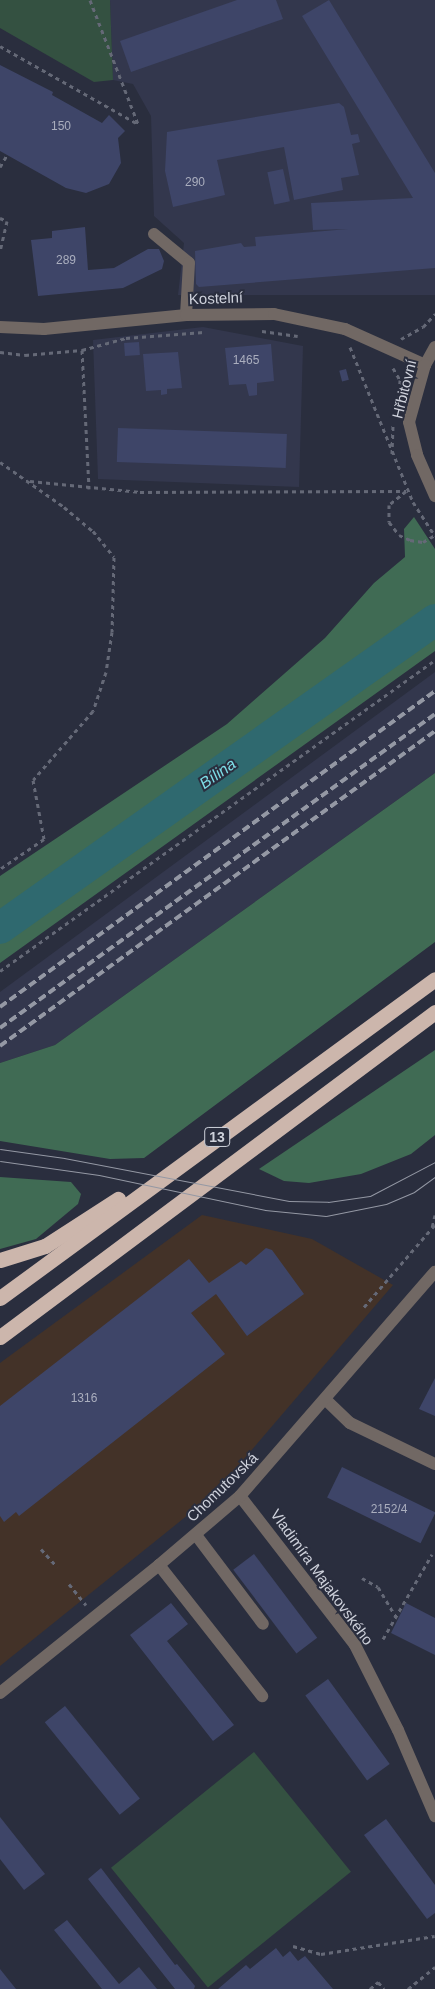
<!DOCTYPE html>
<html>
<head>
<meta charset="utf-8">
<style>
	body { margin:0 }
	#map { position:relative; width:435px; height:1989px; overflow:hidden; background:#2a2e3e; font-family:Arial,sans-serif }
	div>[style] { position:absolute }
	.commercial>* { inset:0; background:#433228 }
	.built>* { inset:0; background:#33374d }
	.green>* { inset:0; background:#345141; transform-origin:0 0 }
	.forest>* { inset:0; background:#406b54 }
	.river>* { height:32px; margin:-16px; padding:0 16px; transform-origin:16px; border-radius:16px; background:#2f696f }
	.building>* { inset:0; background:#3e4568; transform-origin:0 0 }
	.path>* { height:3px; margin-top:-1.5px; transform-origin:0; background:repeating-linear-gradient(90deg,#656977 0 4px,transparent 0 8px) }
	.minor>* { height:12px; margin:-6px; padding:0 6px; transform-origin:6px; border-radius:6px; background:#716864 }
	.highway>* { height:15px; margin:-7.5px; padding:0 7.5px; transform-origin:7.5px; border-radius:7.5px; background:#ccb6ac }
	.tram>* { height:1px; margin:-0.5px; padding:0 0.5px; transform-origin:0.5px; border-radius:0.5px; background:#9498a4 }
	.rail>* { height:4px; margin-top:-2px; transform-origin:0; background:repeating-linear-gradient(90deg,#9498a4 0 8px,transparent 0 12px) }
	.path-bridge>* { height:3px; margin-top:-1.5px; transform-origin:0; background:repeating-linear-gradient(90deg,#656977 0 4px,transparent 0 8px) }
	span { translate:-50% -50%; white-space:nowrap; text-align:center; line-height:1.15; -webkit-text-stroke:4px #2a2e3e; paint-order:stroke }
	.number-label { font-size:12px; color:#aaaebe }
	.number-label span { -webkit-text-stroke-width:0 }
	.shield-label span { padding:1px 4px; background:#2a2e3e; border:1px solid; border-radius:4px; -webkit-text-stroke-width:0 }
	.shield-label { font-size:14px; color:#ced1db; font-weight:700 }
	.street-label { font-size:15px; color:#ced1db }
	.water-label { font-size:16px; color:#7ddce6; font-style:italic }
</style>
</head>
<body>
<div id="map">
	<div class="commercial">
		<div style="clip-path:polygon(202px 1215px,312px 1239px,393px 1285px,214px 1494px,0 1666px,0 1363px)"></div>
	</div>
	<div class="built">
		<div style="clip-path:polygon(110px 0,435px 0,435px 295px,178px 295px,184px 243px,154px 216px,151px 116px,133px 84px,113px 80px)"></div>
		<div style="clip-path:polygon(203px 327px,303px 346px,299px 487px,98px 479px,93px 340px)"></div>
		<div style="clip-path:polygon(435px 672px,435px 773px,55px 1045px,0 1063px,0 992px)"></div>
	</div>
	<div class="green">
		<div style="clip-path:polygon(0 0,110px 0,113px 80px,94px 82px,0 28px)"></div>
		<div style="left:254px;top:1752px;width:154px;height:184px;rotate:51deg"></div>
	</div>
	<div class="forest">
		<div style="clip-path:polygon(414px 517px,435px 549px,435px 651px,0 963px,0 876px,227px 724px,325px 638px,374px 583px,405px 557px,404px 529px)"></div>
		<div style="clip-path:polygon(435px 773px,435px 942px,144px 1158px,110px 1159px,0 1141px,0 1063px,55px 1045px)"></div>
		<div style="clip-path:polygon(435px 1050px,435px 1135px,411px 1154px,361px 1174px,309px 1183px,284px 1181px,259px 1169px)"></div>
		<div style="clip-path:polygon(0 1177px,71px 1182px,81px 1194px,78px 1204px,36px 1239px,0 1249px)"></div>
	</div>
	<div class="river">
		<div style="left:0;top:928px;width:533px;rotate:-35.3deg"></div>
	</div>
	<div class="building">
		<div style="clip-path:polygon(237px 0,276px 0,283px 19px,131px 72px,120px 41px)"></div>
		<div style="clip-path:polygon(329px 0,435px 173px,435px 268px,199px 287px,196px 284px,195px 251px,241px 243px,244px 247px,256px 246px,255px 237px,348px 229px,313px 230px,311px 203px,413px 198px,302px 16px)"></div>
		<div style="clip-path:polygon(0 65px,53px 92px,52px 95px,102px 123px,109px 115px,125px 131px,118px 138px,121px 163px,109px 184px,86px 193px,66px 188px,0 151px)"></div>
		<div style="clip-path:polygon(339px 103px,344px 107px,351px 135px,358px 134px,360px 142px,352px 144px,359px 175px,341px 178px,343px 190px,294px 200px,284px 147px,217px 160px,225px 195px,173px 207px,165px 171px,167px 132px)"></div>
		<div style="left:283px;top:169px;width:33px;height:16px;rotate:78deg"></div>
		<div style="clip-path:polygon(85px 227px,88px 270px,114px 268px,148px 249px,159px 249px,164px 261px,162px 269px,123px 288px,38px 296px,31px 240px,52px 238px,52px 231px)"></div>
		<div style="left:139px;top:342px;width:13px;height:15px;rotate:86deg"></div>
		<div style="clip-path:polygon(271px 344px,274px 381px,257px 383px,257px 395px,249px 396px,246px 384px,229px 385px,225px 348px)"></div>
		<div style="clip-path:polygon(178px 352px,182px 388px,167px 389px,167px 394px,161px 395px,161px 390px,146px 391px,143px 354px)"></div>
		<div style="left:346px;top:369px;width:11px;height:7px;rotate:75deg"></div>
		<div style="left:118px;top:428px;width:169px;height:34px;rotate:2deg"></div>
		<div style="clip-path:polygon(266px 1248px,272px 1250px,304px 1294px,247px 1336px,216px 1294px,191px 1313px,225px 1354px,19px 1516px,16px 1512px,4px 1522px,0 1516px,0 1406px,189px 1259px,209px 1283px,241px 1261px,246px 1265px)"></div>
		<div style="clip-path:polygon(435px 1378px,435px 1416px,419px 1409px)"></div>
		<div style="left:342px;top:1467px;width:104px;height:34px;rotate:26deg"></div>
		<div style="left:254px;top:1554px;width:105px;height:26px;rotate:53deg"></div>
		<div style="clip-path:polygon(171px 1603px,188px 1624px,167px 1641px,234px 1725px,213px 1741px,130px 1635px)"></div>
		<div style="clip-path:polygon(406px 1603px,435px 1618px,435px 1655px,391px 1633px)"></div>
		<div style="left:328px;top:1679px;width:105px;height:28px;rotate:54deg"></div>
		<div style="left:65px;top:1706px;width:119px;height:26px;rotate:51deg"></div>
		<div style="clip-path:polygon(0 1817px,45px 1874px,24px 1890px,0 1859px)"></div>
		<div style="clip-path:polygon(386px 1819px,435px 1885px,435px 1913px,427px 1919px,364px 1835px)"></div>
		<div style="clip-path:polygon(101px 1868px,175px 1965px,177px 1964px,195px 1986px,194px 1989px,175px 1989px,88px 1879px)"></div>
		<div style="clip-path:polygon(67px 1920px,119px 1984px,139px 1967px,157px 1989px,102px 1989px,54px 1930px)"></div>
		<div style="clip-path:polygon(276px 1948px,283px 1957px,290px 1951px,298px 1961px,305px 1956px,333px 1989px,218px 1989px,246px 1965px,250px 1969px)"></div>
		<div style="clip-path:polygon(0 1969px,16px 1989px,0 1989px)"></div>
	</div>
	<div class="path">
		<div style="left:90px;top:0;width:133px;rotate:68.8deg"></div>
		<div style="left:0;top:46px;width:159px;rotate:29.5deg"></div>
		<div style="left:0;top:167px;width:14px;rotate:-60deg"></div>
		<div style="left:0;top:218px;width:8px;rotate:23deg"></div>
		<div style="left:7px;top:221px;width:31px;rotate:103deg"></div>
		<div style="left:262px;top:331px;width:36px;rotate:8deg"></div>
		<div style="left:401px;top:339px;width:25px;rotate:-29deg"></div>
		<div style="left:423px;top:327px;width:18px;rotate:-47deg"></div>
		<div style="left:350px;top:347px;width:167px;rotate:67.9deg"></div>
		<div style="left:82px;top:350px;width:139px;rotate:87.1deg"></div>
		<div style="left:0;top:352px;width:25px;rotate:7deg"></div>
		<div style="left:25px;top:355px;width:57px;rotate:-5deg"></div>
		<div style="left:82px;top:350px;width:46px;rotate:-15.3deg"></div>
		<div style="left:126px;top:338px;width:78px;rotate:-4.4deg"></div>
		<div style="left:393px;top:368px;width:14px;rotate:60deg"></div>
		<div style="left:400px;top:380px;width:17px;rotate:93deg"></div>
		<div style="left:392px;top:454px;width:29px;rotate:-88deg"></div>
		<div style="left:0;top:462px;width:78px;rotate:35.1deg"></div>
		<div style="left:64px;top:507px;width:38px;rotate:40deg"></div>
		<div style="left:93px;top:531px;width:33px;rotate:51deg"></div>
		<div style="left:114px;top:557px;width:75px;rotate:91.5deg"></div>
		<div style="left:112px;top:632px;width:40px;rotate:98.5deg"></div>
		<div style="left:106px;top:672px;width:41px;rotate:108.4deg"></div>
		<div style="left:93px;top:711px;width:91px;rotate:131deg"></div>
		<div style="left:33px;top:780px;width:60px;rotate:79.4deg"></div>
		<div style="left:44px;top:839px;width:53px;rotate:145.7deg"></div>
		<div style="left:30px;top:481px;width:111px;rotate:5.7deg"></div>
		<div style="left:140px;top:492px;width:266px;rotate:-0.2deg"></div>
		<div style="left:406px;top:491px;width:22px;rotate:141deg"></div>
		<div style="left:389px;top:505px;width:17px;rotate:90deg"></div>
		<div style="left:389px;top:522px;width:16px;rotate:52deg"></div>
		<div style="left:399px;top:535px;width:12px;rotate:24deg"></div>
		<div style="left:410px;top:540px;width:13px;rotate:9deg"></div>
		<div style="left:423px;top:542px;width:14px;rotate:-30deg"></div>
		<div style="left:0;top:971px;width:535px;rotate:-35.56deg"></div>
		<div style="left:435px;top:1215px;width:13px;rotate:103deg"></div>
		<div style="left:432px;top:1228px;width:4px;rotate:-45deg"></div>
		<div style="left:364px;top:1307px;width:104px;rotate:-49.3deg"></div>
		<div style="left:41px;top:1549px;width:24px;rotate:48deg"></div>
		<div style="left:362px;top:1578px;width:18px;rotate:29deg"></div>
		<div style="left:378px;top:1587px;width:35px;rotate:59deg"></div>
		<div style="left:69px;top:1584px;width:27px;rotate:51deg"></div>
		<div style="left:383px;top:1639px;width:98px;rotate:-60deg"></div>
		<div style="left:293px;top:1946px;width:29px;rotate:16deg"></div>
		<div style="left:321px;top:1954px;width:115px;rotate:-9deg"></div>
		<div style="left:370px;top:1989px;width:11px;rotate:-41deg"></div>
		<div style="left:378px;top:1982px;width:9px;rotate:49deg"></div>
		<div style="left:408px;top:1989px;width:35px;rotate:-39deg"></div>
	</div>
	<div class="minor">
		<div style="left:154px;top:234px;width:45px;rotate:39.6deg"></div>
		<div style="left:189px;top:263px;width:52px;rotate:93.3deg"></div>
		<div style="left:0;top:327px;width:44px;rotate:2.6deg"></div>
		<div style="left:44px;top:329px;width:143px;rotate:-5.6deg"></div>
		<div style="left:186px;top:315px;width:88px;rotate:-0.7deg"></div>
		<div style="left:274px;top:314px;width:73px;rotate:11.9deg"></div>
		<div style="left:345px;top:329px;width:88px;rotate:24.2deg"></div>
		<div style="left:435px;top:347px;width:21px;rotate:119deg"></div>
		<div style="left:425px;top:365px;width:59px;rotate:105.7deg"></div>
		<div style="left:409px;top:422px;width:34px;rotate:76deg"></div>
		<div style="left:417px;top:455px;width:45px;rotate:66.3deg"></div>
		<div style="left:326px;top:1400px;width:33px;rotate:44deg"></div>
		<div style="left:350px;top:1423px;width:94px;rotate:25.8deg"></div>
		<div style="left:240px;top:1496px;width:188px;rotate:52.3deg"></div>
		<div style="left:355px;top:1645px;width:95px;rotate:63.2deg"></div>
		<div style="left:398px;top:1730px;width:94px;rotate:66.7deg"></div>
		<div style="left:196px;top:1535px;width:111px;rotate:53deg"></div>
		<div style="left:159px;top:1565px;width:167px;rotate:51.8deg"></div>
		<div style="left:0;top:1693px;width:204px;rotate:-38.8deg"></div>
		<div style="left:159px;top:1565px;width:106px;rotate:-40.4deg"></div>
		<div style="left:240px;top:1496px;width:297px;rotate:-49deg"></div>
	</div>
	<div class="highway">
		<div style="left:0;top:1260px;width:47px;rotate:-17.3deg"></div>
		<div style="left:45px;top:1246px;width:87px;rotate:-32.8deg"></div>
		<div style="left:0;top:1298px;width:539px;rotate:-36.25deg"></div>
		<div style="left:0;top:1337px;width:543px;rotate:-36.76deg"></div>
	</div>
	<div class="tram">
		<div style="left:0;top:1149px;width:65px;rotate:8deg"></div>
		<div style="left:64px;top:1158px;width:229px;rotate:10.8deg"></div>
		<div style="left:289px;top:1201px;width:39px;rotate:1deg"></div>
		<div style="left:328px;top:1202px;width:42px;rotate:-8.1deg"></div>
		<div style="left:370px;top:1196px;width:73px;rotate:-27.6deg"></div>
		<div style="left:0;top:1161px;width:100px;rotate:8deg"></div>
		<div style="left:99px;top:1175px;width:170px;rotate:11.9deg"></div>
		<div style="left:265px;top:1210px;width:61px;rotate:5.6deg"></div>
		<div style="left:326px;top:1216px;width:61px;rotate:-11.3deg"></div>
		<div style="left:386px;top:1204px;width:30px;rotate:-23deg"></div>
		<div style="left:414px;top:1192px;width:26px;rotate:-36deg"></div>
	</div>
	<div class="rail">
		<div style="left:0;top:1007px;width:538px;rotate:-36deg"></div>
		<div style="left:0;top:1028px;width:536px;rotate:-35.82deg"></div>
		<div style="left:0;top:1046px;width:537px;rotate:-35.91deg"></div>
	</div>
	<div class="path-bridge">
		<div style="left:413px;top:502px;width:40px;rotate:57.1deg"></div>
	</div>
	<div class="number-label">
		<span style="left:61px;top:127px">150</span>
		<span style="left:195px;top:183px">290</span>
		<span style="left:66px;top:261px">289</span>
		<span style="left:246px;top:361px">1465</span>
		<span style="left:84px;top:1399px">1316</span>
		<span style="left:389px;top:1510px">2152/4</span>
	</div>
	<div class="shield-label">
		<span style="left:217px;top:1137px">13</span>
	</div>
	<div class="street-label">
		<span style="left:216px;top:298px;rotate:-2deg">Kostelní</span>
		<span style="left:404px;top:389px;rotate:-76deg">Hřbitovní</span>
		<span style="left:222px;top:1487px;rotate:-44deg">Chomutovská</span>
		<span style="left:322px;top:1577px;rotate:54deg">Vladimíra Majakovského</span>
	</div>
	<div class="water-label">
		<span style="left:218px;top:774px;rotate:-35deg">Bílina</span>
	</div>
</div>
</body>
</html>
